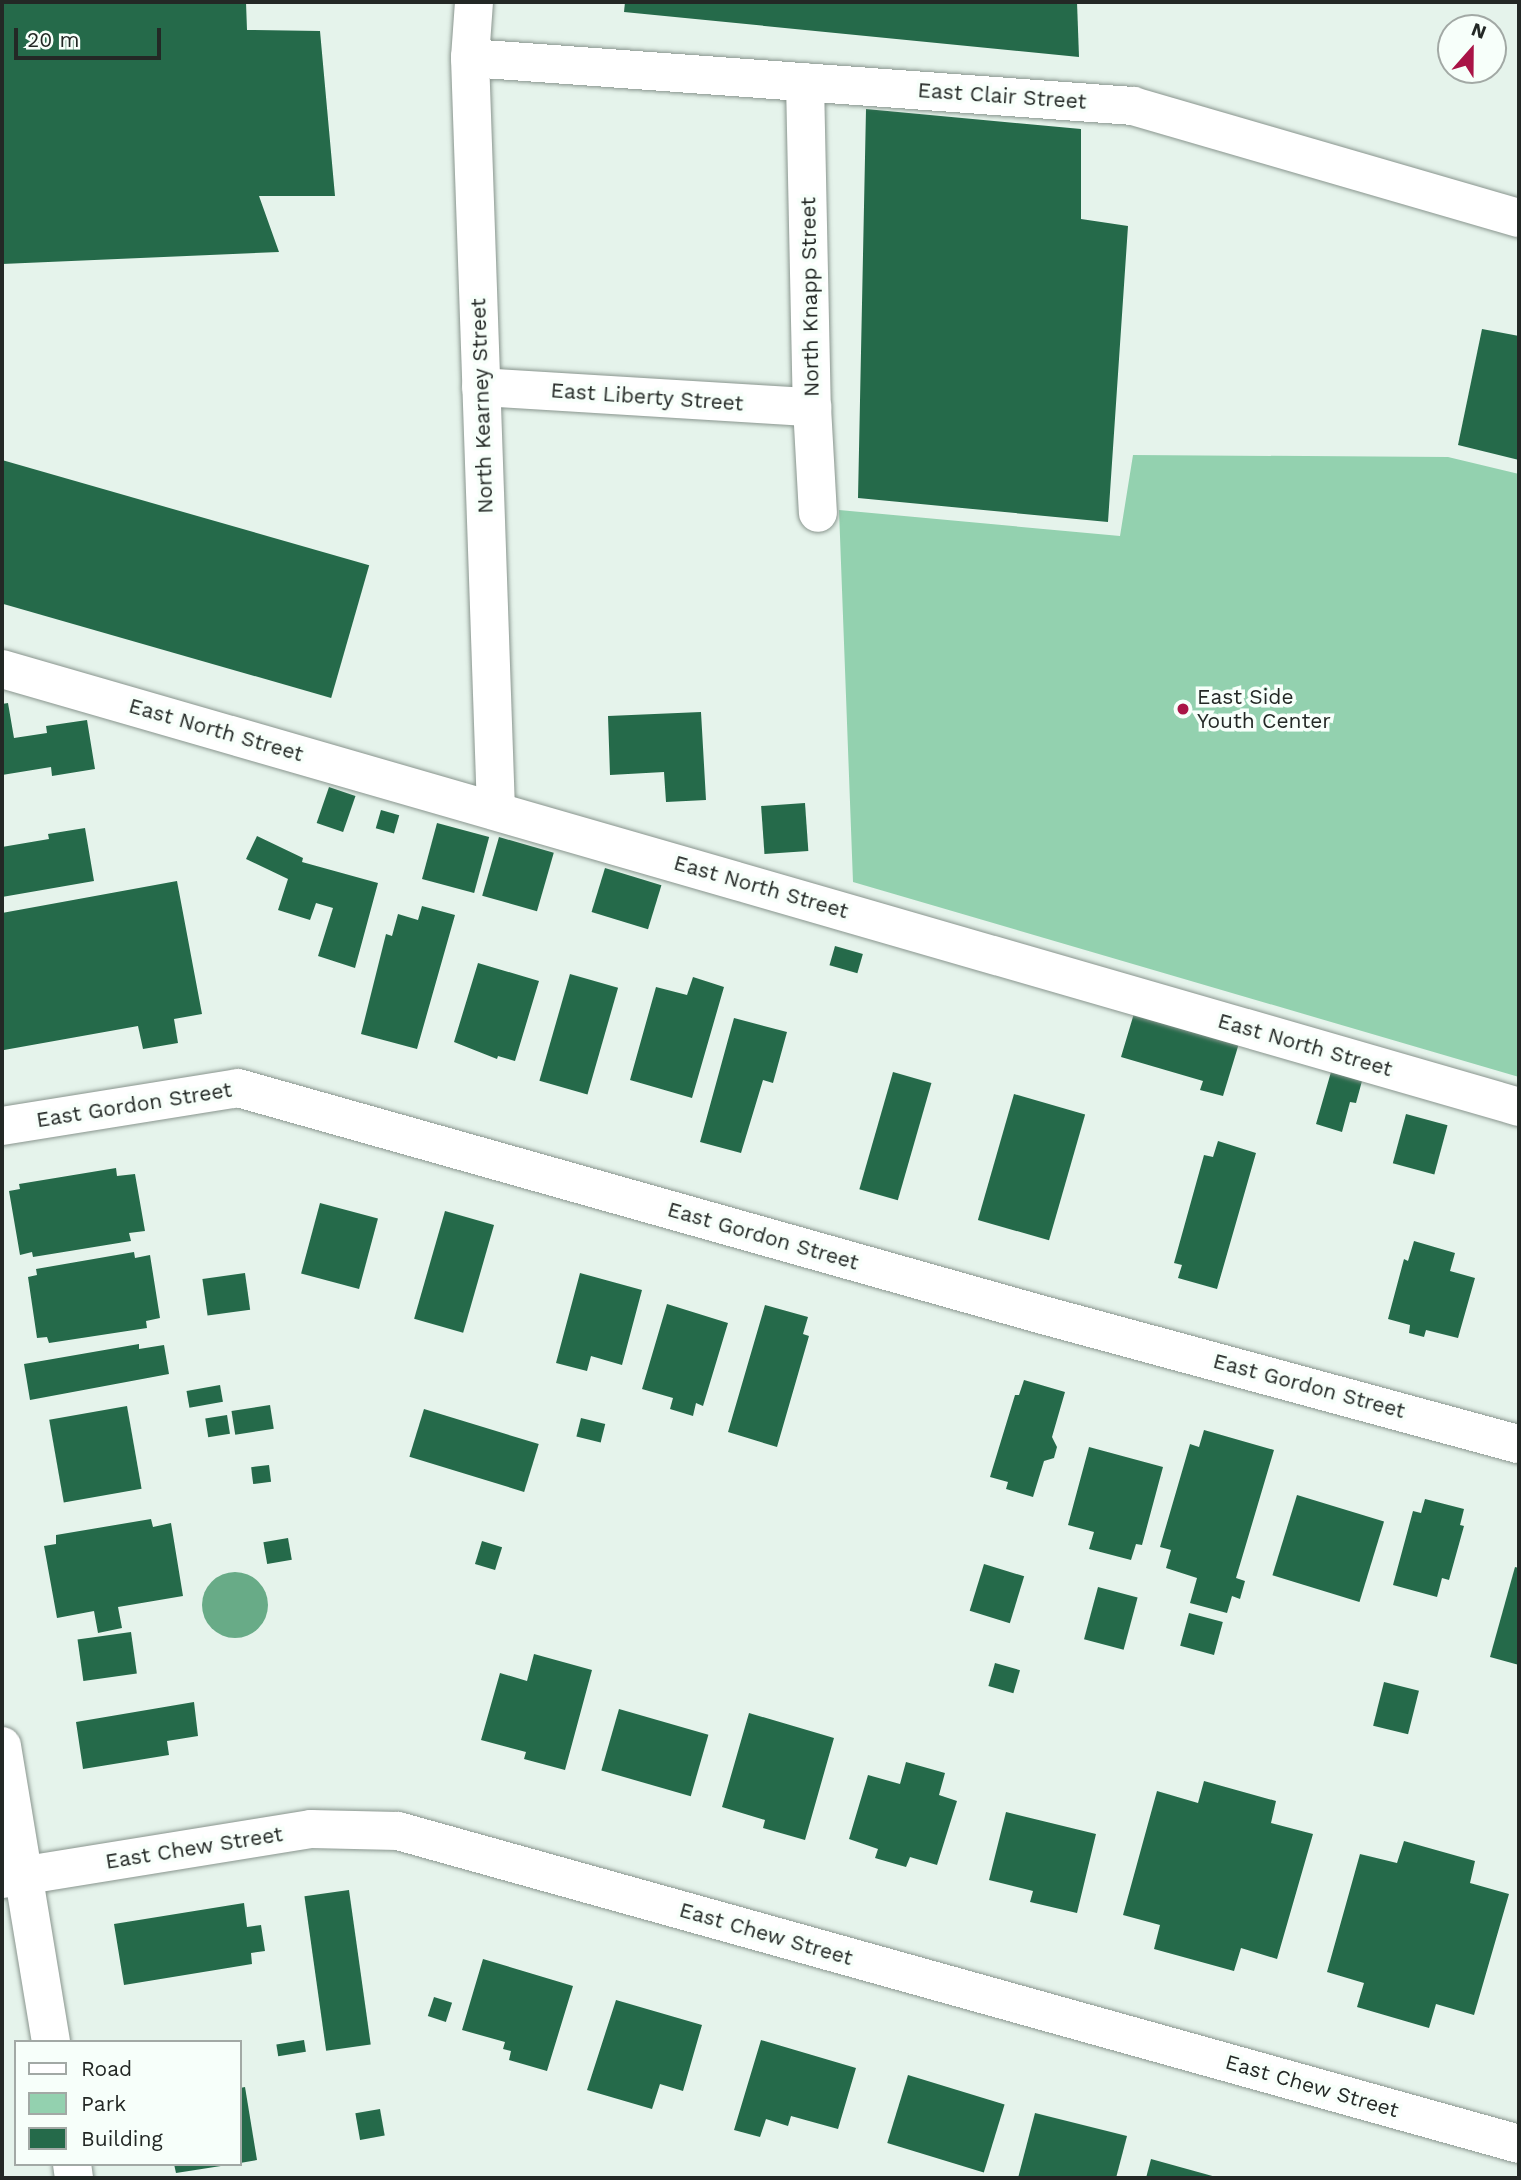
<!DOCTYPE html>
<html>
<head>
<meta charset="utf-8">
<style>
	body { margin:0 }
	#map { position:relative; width:1521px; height:2180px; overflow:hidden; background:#e5f3eb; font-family:"Work Sans",sans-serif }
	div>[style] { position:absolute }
	.green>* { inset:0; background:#93d1af }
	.water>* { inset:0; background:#68ab87 }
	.round { border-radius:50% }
	.building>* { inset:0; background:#256a4a; transform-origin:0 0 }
	.roads { filter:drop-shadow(0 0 2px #89958e) drop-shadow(0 0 2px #89958e) }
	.minor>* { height:38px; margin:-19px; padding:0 19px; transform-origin:19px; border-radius:19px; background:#fff }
	.dots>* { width:19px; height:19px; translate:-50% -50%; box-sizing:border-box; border:4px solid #f7fffa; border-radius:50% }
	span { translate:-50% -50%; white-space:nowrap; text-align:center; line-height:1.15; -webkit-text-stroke:7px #f7fffa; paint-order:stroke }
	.street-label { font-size:21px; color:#232825 }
	.poi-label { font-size:21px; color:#232825 }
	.left { translate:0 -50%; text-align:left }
	.frame { position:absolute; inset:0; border:4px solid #232825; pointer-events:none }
	.legend { position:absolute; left:14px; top:2040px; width:228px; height:126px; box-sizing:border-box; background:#f7fffa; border:2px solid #a2a9a5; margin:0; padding:9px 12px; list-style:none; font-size:21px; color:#232825 }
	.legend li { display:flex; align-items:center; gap:14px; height:35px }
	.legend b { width:35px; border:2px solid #a2a9a5 }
	.north { position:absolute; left:1437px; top:14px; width:70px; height:70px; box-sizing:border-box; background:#f7fffa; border:2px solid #a2a9a5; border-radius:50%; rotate:21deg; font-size:19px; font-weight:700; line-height:28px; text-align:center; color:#232825 }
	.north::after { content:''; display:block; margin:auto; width:24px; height:32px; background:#a91446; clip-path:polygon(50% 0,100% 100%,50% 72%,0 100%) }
	.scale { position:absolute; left:14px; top:28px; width:147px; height:32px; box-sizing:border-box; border:4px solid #232825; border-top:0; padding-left:9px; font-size:21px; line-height:24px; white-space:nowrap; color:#232825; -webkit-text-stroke:5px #f7fffa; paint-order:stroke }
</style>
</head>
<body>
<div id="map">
	<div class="green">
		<div style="clip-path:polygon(1133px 455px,1448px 457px,1519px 474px,1519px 1077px,853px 882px,839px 510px,1120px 536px)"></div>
	</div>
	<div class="water">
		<div class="round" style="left:202px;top:1572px;width:66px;height:66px"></div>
	</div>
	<div class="building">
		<div style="clip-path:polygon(2px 2px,246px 2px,247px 30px,320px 31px,335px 196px,259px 196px,279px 252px,2px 264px)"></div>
		<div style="clip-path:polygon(625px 2px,1077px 2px,1079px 57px,624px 12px)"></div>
		<div style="clip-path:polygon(866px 109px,1081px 129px,1081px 219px,1128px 226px,1108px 522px,858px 498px)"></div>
		<div style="clip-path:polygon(1482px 329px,1519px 336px,1519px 460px,1458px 445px)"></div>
		<div style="left:2px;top:460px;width:382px;height:138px;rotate:16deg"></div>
		<div style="clip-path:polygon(8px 703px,14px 738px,47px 733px,46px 726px,87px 720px,95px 769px,52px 776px,51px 767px,2px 775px,2px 704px)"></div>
		<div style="clip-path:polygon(701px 712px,706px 800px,666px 802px,664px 772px,610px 775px,608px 716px)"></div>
		<div style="left:329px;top:787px;width:28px;height:38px;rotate:19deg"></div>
		<div style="left:805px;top:803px;width:48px;height:44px;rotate:86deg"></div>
		<div style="left:381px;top:810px;width:19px;height:19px;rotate:16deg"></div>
		<div style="left:437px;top:823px;width:54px;height:58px;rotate:15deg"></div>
		<div style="clip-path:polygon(85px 828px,94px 881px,2px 897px,2px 847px,49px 839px,48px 834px)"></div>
		<div style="clip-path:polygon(257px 836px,303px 858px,302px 862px,378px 883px,355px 968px,318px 956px,333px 908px,316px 903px,310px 920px,278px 910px,288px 879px,246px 859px)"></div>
		<div style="left:499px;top:837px;width:57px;height:61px;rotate:16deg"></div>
		<div style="left:605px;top:868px;width:59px;height:46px;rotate:17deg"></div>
		<div style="clip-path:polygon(177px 881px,202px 1014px,174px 1019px,178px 1043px,143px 1049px,138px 1026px,4px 1050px,2px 913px)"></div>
		<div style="clip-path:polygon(422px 906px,455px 915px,417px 1049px,361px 1034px,386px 934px,392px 936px,398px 914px,418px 920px)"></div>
		<div style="left:835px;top:946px;width:29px;height:20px;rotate:16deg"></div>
		<div style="clip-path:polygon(478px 963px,539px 981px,515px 1061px,498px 1056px,497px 1059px,454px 1042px)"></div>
		<div style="left:570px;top:974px;width:50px;height:111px;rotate:16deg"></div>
		<div style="clip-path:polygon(693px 977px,724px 987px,692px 1098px,630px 1080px,656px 987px,687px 995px)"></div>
		<div style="clip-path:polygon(1135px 1010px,1240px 1040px,1223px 1096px,1200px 1090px,1203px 1081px,1121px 1057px)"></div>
		<div style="clip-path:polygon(734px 1018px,787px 1032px,773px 1083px,763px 1080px,741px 1153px,700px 1142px)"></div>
		<div style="left:893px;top:1072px;width:40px;height:122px;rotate:16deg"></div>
		<div style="clip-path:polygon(1331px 1072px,1362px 1081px,1356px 1103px,1350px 1102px,1342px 1132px,1316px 1124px)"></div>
		<div style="left:1014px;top:1094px;width:74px;height:131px;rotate:16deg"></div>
		<div style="left:1406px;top:1114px;width:43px;height:51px;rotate:15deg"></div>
		<div style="clip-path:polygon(1218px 1141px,1256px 1153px,1217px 1289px,1178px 1278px,1182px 1265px,1174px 1263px,1204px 1155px,1213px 1157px)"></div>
		<div style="clip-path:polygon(116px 1168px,117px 1176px,135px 1174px,145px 1231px,129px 1233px,131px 1241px,33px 1257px,32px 1252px,20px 1255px,9px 1191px,20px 1189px,19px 1184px)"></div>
		<div style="left:320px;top:1203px;width:60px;height:73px;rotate:15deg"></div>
		<div style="left:445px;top:1211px;width:51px;height:112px;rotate:16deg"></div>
		<div style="clip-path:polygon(1414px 1241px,1455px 1253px,1450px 1271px,1475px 1278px,1458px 1338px,1426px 1330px,1424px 1337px,1409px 1333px,1410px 1325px,1388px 1319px,1404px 1259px,1408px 1261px)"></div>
		<div style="clip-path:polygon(134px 1252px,135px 1258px,150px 1255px,160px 1318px,146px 1321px,147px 1328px,49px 1343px,47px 1337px,37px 1338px,28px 1277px,37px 1275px,36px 1269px)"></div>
		<div style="left:245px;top:1273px;width:37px;height:43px;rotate:82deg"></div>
		<div style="clip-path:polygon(580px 1273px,642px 1290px,622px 1365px,591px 1356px,587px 1371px,556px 1363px)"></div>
		<div style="clip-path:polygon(667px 1304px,728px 1323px,703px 1406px,696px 1403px,693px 1416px,670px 1409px,673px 1398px,642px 1389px)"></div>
		<div style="clip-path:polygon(765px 1305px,808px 1317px,803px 1334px,809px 1336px,777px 1447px,728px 1432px)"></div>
		<div style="clip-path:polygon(139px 1344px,139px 1349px,164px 1345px,169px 1374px,30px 1400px,24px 1364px)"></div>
		<div style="clip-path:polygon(1024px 1380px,1065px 1392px,1052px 1437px,1057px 1447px,1054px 1458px,1044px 1461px,1033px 1497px,1006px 1489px,1008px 1482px,990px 1477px,1015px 1395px,1019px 1395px)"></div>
		<div style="left:220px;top:1385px;width:17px;height:34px;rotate:80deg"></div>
		<div style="left:270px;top:1405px;width:24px;height:39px;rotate:81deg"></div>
		<div style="left:127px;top:1406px;width:84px;height:79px;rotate:80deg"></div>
		<div style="left:424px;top:1409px;width:120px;height:50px;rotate:17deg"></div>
		<div style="left:227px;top:1415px;width:19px;height:22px;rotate:81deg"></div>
		<div style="left:581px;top:1418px;width:25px;height:19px;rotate:14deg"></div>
		<div style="clip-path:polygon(1204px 1430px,1274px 1450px,1236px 1578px,1245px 1581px,1240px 1599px,1232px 1596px,1227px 1613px,1190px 1603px,1197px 1578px,1166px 1568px,1171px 1550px,1160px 1547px,1190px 1444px,1199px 1447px)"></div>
		<div style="clip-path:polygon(1089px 1447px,1163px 1467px,1142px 1545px,1136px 1544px,1131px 1560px,1089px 1549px,1094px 1532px,1068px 1525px)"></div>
		<div style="left:269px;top:1465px;width:17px;height:18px;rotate:83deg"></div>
		<div style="left:1297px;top:1495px;width:91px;height:84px;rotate:17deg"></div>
		<div style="clip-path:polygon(1425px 1499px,1464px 1509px,1460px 1525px,1464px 1526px,1449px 1580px,1442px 1578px,1437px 1597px,1393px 1585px,1413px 1511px,1421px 1513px)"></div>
		<div style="clip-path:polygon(151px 1519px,153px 1527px,171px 1523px,183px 1596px,118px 1607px,122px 1628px,98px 1633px,94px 1611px,57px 1618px,44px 1546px,56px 1544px,56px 1535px)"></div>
		<div style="left:288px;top:1538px;width:22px;height:25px;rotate:80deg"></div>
		<div style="left:482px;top:1541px;width:21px;height:24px;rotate:17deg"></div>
		<div style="left:984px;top:1564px;width:42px;height:49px;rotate:17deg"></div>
		<div style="clip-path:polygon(1515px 1567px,1519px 1568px,1519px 1665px,1490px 1657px)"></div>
		<div style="left:1098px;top:1587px;width:41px;height:54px;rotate:15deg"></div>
		<div style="left:1189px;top:1613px;width:35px;height:34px;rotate:15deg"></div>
		<div style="left:131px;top:1632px;width:42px;height:54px;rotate:82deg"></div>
		<div style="clip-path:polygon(534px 1654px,592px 1670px,565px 1770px,524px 1759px,526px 1752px,481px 1740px,500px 1673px,527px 1681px)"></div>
		<div style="left:995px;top:1663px;width:26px;height:24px;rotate:16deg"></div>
		<div style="left:1384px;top:1682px;width:36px;height:45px;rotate:14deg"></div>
		<div style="clip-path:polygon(194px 1702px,198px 1736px,167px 1741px,169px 1755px,83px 1769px,76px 1722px)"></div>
		<div style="left:619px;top:1709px;width:93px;height:64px;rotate:16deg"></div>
		<div style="clip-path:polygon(749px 1713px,834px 1738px,805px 1840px,763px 1828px,765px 1820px,722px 1807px)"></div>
		<div style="clip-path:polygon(906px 1762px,945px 1773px,939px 1795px,957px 1801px,937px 1865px,910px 1857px,906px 1867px,875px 1858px,878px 1849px,849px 1839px,868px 1775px,900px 1784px)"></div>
		<div style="clip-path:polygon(1204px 1781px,1276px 1801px,1271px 1823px,1313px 1834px,1277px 1959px,1241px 1948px,1234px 1971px,1154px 1949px,1160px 1925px,1123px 1915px,1157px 1791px,1198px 1803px)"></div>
		<div style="clip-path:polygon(1006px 1812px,1096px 1834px,1077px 1913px,1030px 1902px,1033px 1891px,989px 1880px)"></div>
		<div style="clip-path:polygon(1404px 1841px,1475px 1861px,1470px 1883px,1509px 1894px,1474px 2015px,1436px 2004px,1429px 2028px,1357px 2007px,1364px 1983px,1327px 1972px,1360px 1854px,1397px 1863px)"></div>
		<div style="left:349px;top:1890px;width:156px;height:45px;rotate:82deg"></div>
		<div style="clip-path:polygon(244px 1903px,247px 1927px,261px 1925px,265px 1951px,251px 1953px,252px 1964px,124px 1985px,114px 1924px)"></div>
		<div style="clip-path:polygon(483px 1959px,573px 1986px,547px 2071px,509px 2060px,511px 2051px,503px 2049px,505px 2042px,462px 2030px)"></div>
		<div style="left:434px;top:1997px;width:19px;height:20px;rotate:18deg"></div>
		<div style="clip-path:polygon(616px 2000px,702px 2025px,683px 2091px,660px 2084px,652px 2109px,587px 2090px)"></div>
		<div style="left:304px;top:2040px;width:12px;height:28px;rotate:81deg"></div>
		<div style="clip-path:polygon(761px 2040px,856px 2068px,838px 2129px,791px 2116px,788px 2126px,766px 2119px,760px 2137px,734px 2130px)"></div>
		<div style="left:908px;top:2075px;width:101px;height:71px;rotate:17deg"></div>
		<div style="clip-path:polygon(245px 2087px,257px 2160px,240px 2163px,240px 2088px)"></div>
		<div style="left:380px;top:2109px;width:27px;height:25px;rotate:80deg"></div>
		<div style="clip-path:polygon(1035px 2113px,1127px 2136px,1116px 2178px,1018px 2178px)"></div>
		<div style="clip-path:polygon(1151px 2159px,1216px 2177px,1216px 2178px,1146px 2178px)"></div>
		<div style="clip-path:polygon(174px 2164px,221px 2164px,221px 2166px,176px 2173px)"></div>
	</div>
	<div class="roads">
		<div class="minor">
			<div style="left:474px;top:2px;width:56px;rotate:94.1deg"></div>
			<div style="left:470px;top:58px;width:752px;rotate:88.02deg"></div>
			<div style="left:470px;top:58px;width:665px;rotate:4.14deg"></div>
			<div style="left:1133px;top:106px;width:402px;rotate:16.2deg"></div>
			<div style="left:805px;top:82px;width:325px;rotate:88.8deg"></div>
			<div style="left:812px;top:407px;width:106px;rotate:86.8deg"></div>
			<div style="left:481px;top:387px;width:332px;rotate:3.5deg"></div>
			<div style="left:2px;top:669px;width:1579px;rotate:16.1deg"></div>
			<div style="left:2px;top:1126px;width:239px;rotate:-9.1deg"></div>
			<div style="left:238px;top:1088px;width:836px;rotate:15.75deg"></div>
			<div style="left:1043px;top:1315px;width:493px;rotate:15.2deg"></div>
			<div style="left:2px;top:1746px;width:300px;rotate:80.6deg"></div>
			<div style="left:2px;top:1879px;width:313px;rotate:-9.2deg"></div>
			<div style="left:311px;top:1829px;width:87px;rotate:1.3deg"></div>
			<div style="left:398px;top:1831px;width:1164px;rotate:15.6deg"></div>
			<div style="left:72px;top:2164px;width:14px;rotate:82deg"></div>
		</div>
	</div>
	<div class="dots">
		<div style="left:1183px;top:709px;background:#a91446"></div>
	</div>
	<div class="street-label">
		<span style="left:1002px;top:96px;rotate:4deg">East Clair Street</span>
		<span style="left:810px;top:297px;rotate:-91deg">North Knapp Street</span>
		<span style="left:647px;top:397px;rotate:4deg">East Liberty Street</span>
		<span style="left:482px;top:406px;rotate:-92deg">North Kearney Street</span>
		<span style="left:216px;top:730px;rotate:16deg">East North Street</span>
		<span style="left:761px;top:887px;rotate:16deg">East North Street</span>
		<span style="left:1305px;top:1045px;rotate:16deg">East North Street</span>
		<span style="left:134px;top:1105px;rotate:-9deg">East Gordon Street</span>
		<span style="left:763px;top:1236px;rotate:16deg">East Gordon Street</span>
		<span style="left:1309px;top:1386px;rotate:15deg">East Gordon Street</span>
		<span style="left:194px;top:1848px;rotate:-9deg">East Chew Street</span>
		<span style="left:766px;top:1934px;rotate:16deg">East Chew Street</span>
		<span style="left:1312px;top:2086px;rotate:16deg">East Chew Street</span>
	</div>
	<div class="poi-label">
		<span class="left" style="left:1197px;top:709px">East Side<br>Youth Center</span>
	</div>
	<div class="frame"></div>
	<ul class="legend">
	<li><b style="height:9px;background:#fff"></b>Road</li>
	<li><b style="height:19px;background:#93d1af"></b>Park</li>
	<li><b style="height:19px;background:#256a4a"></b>Building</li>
	</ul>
	<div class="north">N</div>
	<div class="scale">20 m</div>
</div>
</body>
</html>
